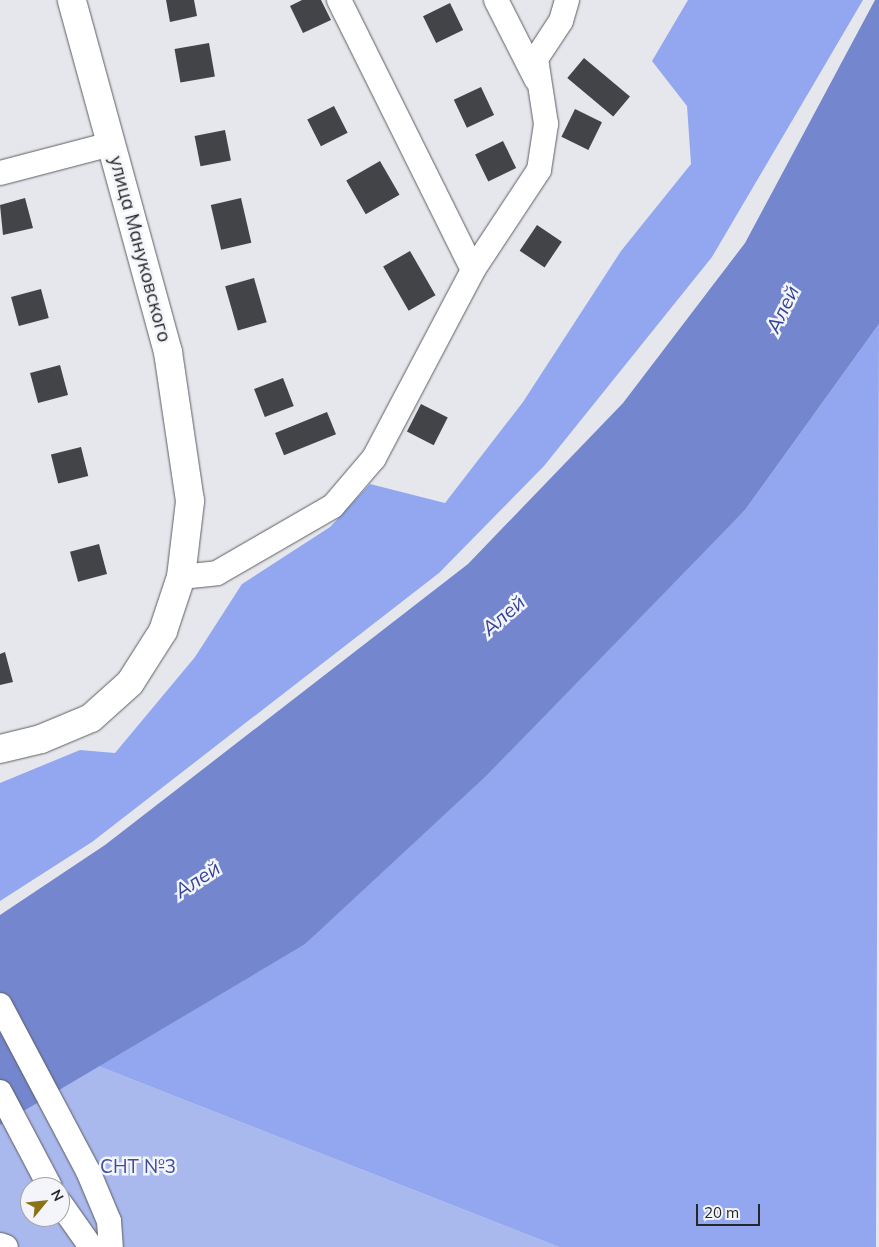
<!DOCTYPE html>
<html>
<head>
<meta charset="utf-8">
<style>
	body { margin:0 }
	#map { position:relative; width:879px; height:1247px; overflow:hidden; background:#e6e7ed; font-family:Mulish,sans-serif }
	div>[style] { position:absolute }
	.green>* { inset:0; background:#aab9ed }
	.forest>* { inset:0; background:#93a7f0 }
	.water>* { inset:0; background:#7487ce }
	.building>* { inset:0; background:#434448; transform-origin:0 0 }
	.roads { filter:drop-shadow(0 0 1px #5c5e62) drop-shadow(0 0 1px #5c5e62) }
	.street>* { height:24px; margin:-12px; padding:0 12px; transform-origin:12px; border-radius:12px; background:#fff }
	.secondary>* { height:28px; margin:-14px; padding:0 14px; transform-origin:14px; border-radius:14px; background:#fff }
	span { translate:-50% -50%; white-space:nowrap; text-align:center; line-height:1.15; -webkit-text-stroke:5px #f3f5fa; paint-order:stroke }
	.street-label { font-size:19px; color:#262729 }
	.park-label { font-size:19px; color:#3d4da2 }
	.water-label { font-size:20px; color:#364499; font-style:italic }
	.north { position:absolute; left:20px; top:1177px; width:50px; height:50px; box-sizing:border-box; background:#f3f5fa; border:1px solid #a1a3a6; border-radius:50%; rotate:62deg; font-size:14px; font-weight:700; line-height:20px; text-align:center; color:#262729 }
	.north::after { content:''; display:block; margin:auto; width:18px; height:22px; background:#8c7215; clip-path:polygon(50% 0,100% 100%,50% 72%,0 100%) }
	.scale { position:absolute; left:696px; top:1204px; width:64px; height:22px; box-sizing:border-box; border:2px solid #262729; border-top:0; padding-left:6px; font-size:15px; line-height:18px; white-space:nowrap; color:#262729; -webkit-text-stroke:4px #f3f5fa; paint-order:stroke }
</style>
</head>
<body>
<div id="map">
	<div class="green">
		<div style="clip-path:polygon(evenodd,98px 1066px,559px 1247px,0 1247px,0 1125px,98px 1066px,30px 1187px,60px 1187px,60px 1217px,30px 1217px,30px 1187px)"></div>
	</div>
	<div class="forest">
		<div style="clip-path:polygon(688px 0,863px 0,712px 257px,544px 466px,439px 573px,92px 842px,0 901px,0 783px,80px 750px,115px 753px,195px 657px,242px 584px,330px 527px,370px 484px,445px 503px,523px 402px,621px 251px,691px 164px,687px 106px,652px 61px)"></div>
		<div style="clip-path:polygon(879px 324px,876px 1247px,559px 1247px,98px 1066px,304px 945px,745px 510px)"></div>
	</div>
	<div class="water">
		<div style="clip-path:polygon(875px 0,879px 0,879px 324px,745px 510px,486px 776px,304px 945px,0 1125px,0 915px,105px 845px,468px 564px,623px 403px,745px 243px)"></div>
	</div>
	<div class="building">
		<div style="clip-path:polygon(166px 0,194px 0,197px 16px,170px 22px)"></div>
		<div style="clip-path:polygon(302px 0,321px 0,331px 20px,303px 33px,290px 6px)"></div>
		<div style="left:450px;top:3px;width:30px;height:30px;rotate:64deg"></div>
		<div style="left:209px;top:43px;width:34px;height:35px;rotate:80deg"></div>
		<div style="left:584px;top:58px;width:60px;height:26px;rotate:40deg"></div>
		<div style="left:481px;top:87px;width:31px;height:30px;rotate:65deg"></div>
		<div style="left:334px;top:106px;width:30px;height:30px;rotate:63deg"></div>
		<div style="left:575px;top:109px;width:30px;height:31px;rotate:26deg"></div>
		<div style="left:225px;top:130px;width:31px;height:31px;rotate:79deg"></div>
		<div style="left:503px;top:141px;width:30px;height:31px;rotate:64deg"></div>
		<div style="left:380px;top:161px;width:39px;height:39px;rotate:60deg"></div>
		<div style="clip-path:polygon(25px 198px,33px 228px,3px 235px,0 205px)"></div>
		<div style="left:241px;top:198px;width:46px;height:31px;rotate:77deg"></div>
		<div style="left:537px;top:225px;width:30px;height:31px;rotate:34deg"></div>
		<div style="left:410px;top:251px;width:51px;height:31px;rotate:60deg"></div>
		<div style="left:254px;top:278px;width:46px;height:30px;rotate:74deg"></div>
		<div style="left:41px;top:289px;width:30px;height:31px;rotate:75deg"></div>
		<div style="left:60px;top:365px;width:31px;height:31px;rotate:75deg"></div>
		<div style="left:283px;top:378px;width:30px;height:31px;rotate:69deg"></div>
		<div style="left:421px;top:404px;width:30px;height:31px;rotate:27deg"></div>
		<div style="left:327px;top:412px;width:24px;height:56px;rotate:68deg"></div>
		<div style="left:81px;top:447px;width:30px;height:31px;rotate:76deg"></div>
		<div style="left:99px;top:544px;width:31px;height:30px;rotate:75deg"></div>
		<div style="clip-path:polygon(5px 652px,13px 682px,0 685px,0 654px)"></div>
	</div>
	<div class="roads">
		<div class="street">
			<div style="left:339px;top:0;width:301px;rotate:63.6deg"></div>
			<div style="left:496px;top:0;width:89px;rotate:63.1deg"></div>
			<div style="left:0;top:173px;width:115px;rotate:-14.6deg"></div>
			<div style="left:181px;top:577px;width:36px;rotate:-6deg"></div>
			<div style="left:217px;top:573px;width:134px;rotate:-30deg"></div>
			<div style="left:333px;top:506px;width:63px;rotate:-49.5deg"></div>
			<div style="left:374px;top:458px;width:212px;rotate:-62.2deg"></div>
			<div style="left:473px;top:270px;width:120px;rotate:-56.6deg"></div>
			<div style="left:539px;top:170px;width:47px;rotate:-81.3deg"></div>
			<div style="left:546px;top:124px;width:66px;rotate:-98.7deg"></div>
			<div style="left:536px;top:59px;width:45px;rotate:-56.7deg"></div>
			<div style="left:561px;top:21px;width:22px;rotate:-74deg"></div>
			<div style="left:0;top:1005px;width:188px;rotate:62.1deg"></div>
			<div style="left:88px;top:1171px;width:54px;rotate:67.2deg"></div>
			<div style="left:109px;top:1221px;width:26px;rotate:86deg"></div>
			<div style="left:0;top:1092px;width:107px;rotate:62.2deg"></div>
			<div style="left:60px;top:1203px;width:54px;rotate:54.8deg"></div>
			<div style="left:0;top:1245px;width:6px;rotate:18deg"></div>
		</div>
		<div class="secondary">
			<div style="left:0;top:749px;width:42px;rotate:-13.7deg"></div>
			<div style="left:41px;top:739px;width:54px;rotate:-22.8deg"></div>
			<div style="left:91px;top:718px;width:52px;rotate:-41.9deg"></div>
			<div style="left:130px;top:683px;width:62px;rotate:-57.6deg"></div>
			<div style="left:163px;top:631px;width:57px;rotate:-71.6deg"></div>
			<div style="left:181px;top:577px;width:77px;rotate:-83.2deg"></div>
			<div style="left:190px;top:501px;width:151px;rotate:-98.4deg"></div>
			<div style="left:168px;top:352px;width:365px;rotate:-105.3deg"></div>
		</div>
	</div>
	<div class="street-label">
		<span style="left:140px;top:249px;rotate:75deg">улица Мануковского</span>
	</div>
	<div class="park-label">
		<span style="left:138px;top:1167px">СНТ №3</span>
	</div>
	<div class="water-label">
		<span style="left:782px;top:309px;rotate:-64deg">Алей</span>
		<span style="left:503px;top:615px;rotate:-41deg">Алей</span>
		<span style="left:197px;top:879px;rotate:-33deg">Алей</span>
	</div>
	<div class="north">N</div>
	<div class="scale">20 m</div>
</div>
</body>
</html>
